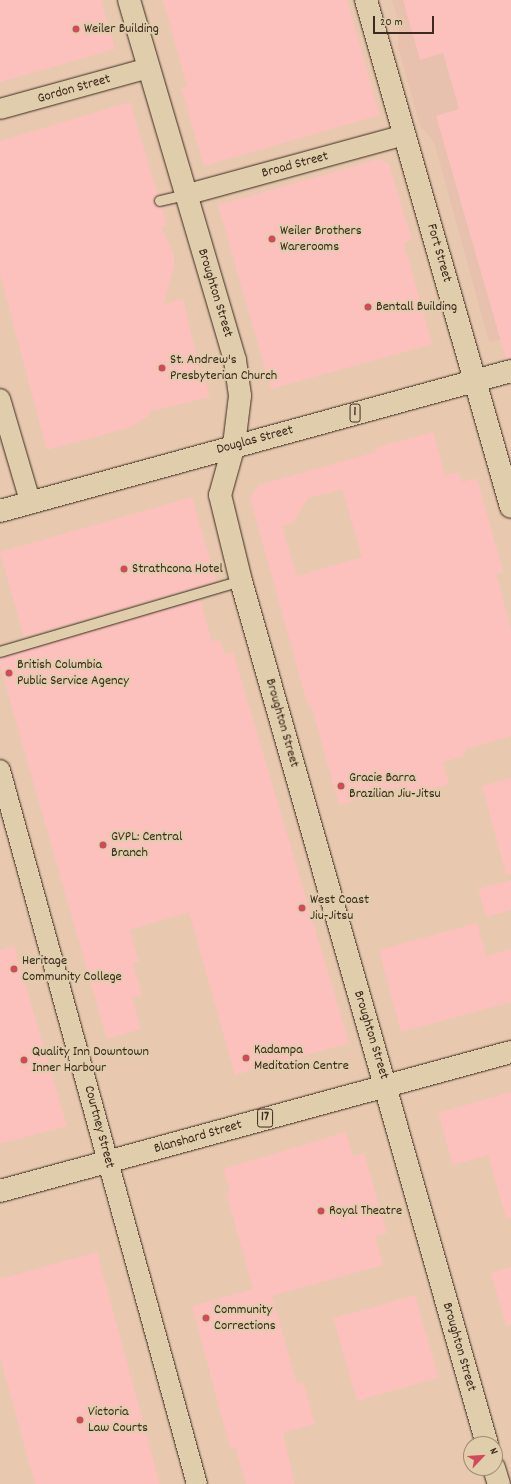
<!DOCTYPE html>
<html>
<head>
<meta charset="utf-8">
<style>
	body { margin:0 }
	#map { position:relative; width:511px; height:1484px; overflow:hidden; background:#e8c9b0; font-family:Dekko,sans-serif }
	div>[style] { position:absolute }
	.built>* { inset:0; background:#e7c0ae }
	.building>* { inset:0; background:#fcc0bd; transform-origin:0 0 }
	.roads { filter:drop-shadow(0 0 1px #3b2a1e) drop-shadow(0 0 1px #3b2a1e) }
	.lane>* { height:10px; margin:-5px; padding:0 5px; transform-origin:5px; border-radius:5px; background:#e0cdab }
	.street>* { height:20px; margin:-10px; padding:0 10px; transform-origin:10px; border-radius:10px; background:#e0cdab }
	.secondary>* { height:22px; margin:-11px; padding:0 11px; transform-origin:11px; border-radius:11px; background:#e0cdab }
	.primary>* { height:22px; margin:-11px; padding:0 11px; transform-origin:11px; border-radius:11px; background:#e0cdab }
	.dots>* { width:11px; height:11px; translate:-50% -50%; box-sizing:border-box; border:2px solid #e0cdab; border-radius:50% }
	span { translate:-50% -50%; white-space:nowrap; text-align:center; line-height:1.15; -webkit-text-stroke:4px #e0cdab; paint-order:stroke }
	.shield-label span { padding:1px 3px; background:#e0cdab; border:1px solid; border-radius:3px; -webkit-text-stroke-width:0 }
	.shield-label { font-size:13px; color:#3b2a1e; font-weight:700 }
	.poi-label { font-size:14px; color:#3b2a1e }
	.left { translate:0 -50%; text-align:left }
	.street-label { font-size:14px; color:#3b2a1e }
	.north { position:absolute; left:463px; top:1436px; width:40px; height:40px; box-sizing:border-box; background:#e0cdab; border:1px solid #9e8c73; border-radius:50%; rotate:65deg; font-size:11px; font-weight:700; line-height:16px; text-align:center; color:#3b2a1e }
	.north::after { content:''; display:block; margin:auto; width:14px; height:18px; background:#d1495b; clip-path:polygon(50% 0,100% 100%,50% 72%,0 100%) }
	.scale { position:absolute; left:373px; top:16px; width:61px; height:18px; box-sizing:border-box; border:2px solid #3b2a1e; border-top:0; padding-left:5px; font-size:12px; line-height:14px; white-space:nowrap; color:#3b2a1e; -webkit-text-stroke:3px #e0cdab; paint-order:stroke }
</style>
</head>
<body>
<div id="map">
	<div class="built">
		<div style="clip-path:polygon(392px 0,511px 0,511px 338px,489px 342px,434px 142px,420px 126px,398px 47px,399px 23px)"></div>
	</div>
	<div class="building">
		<div style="clip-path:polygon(0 0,101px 0,115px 49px,0 82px)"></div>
		<div style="clip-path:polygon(163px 0,347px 0,380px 115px,204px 166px,181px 88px,187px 86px)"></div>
		<div style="clip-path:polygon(403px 0,511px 0,511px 359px,506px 359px,436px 116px,459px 109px,443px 53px,420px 60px)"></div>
		<div style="clip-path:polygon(130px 102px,158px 195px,154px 203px,162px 207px,167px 225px,161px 227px,173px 252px,175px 264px,163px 305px,183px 299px,202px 380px,205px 379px,210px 397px,151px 411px,146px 418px,128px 428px,47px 450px,0 275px,0 141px)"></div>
		<div style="clip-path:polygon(379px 159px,389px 164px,412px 240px,404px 243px,432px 344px,271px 389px,218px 205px)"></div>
		<div style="clip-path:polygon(evenodd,433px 432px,445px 475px,459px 472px,462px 482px,477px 478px,503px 572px,496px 574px,511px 629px,511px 736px,466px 749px,464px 756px,443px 762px,449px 784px,403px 797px,401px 787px,339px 805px,311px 705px,308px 706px,250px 498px,259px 485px,376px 452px,375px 448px,433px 432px,342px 489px,362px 557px,297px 576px,282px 526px,293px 523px,308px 498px,342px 489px)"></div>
		<div style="left:192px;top:497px;width:88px;height:200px;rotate:74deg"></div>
		<div style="clip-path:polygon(200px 600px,212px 642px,220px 639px,225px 655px,233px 652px,349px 1043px,235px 1075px,189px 912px,130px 930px,139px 962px,133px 963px,142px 995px,132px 998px,141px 1029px,107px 1039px,0 666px,0 658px)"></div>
		<div style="clip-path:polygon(511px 778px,511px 874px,506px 874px,482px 786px)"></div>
		<div style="clip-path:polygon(511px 880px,511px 910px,486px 917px,478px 889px)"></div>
		<div style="clip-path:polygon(477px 923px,486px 956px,511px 949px,511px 1002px,401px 1032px,379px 950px)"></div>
		<div style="clip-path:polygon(14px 946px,67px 1126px,0 1144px,0 950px)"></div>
		<div style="clip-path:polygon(511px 1092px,511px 1218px,506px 1218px,488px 1155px,453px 1165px,438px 1113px)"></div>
		<div style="clip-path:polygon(346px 1132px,353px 1156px,364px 1153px,387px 1233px,375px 1236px,383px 1265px,272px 1296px,297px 1384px,302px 1382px,305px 1387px,315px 1424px,283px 1433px,295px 1484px,246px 1484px,235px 1447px,230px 1448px,192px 1306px,253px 1289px,226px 1192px,230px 1191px,223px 1169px)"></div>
		<div style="clip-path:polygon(97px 1252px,160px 1484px,35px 1484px,0 1357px,0 1279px)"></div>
		<div style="clip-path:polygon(511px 1267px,511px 1325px,506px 1325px,491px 1273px)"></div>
		<div style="left:415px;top:1295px;width:86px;height:85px;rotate:74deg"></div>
	</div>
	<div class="roads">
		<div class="lane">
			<div style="left:160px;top:201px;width:26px;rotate:-13deg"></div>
			<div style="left:0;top:652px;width:251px;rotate:-16.4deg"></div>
		</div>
		<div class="street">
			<div style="left:0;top:109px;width:155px;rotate:-15.4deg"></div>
			<div style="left:185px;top:195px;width:228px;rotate:-15.3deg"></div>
			<div style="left:0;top:399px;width:109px;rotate:73.6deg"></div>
			<div style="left:0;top:770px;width:741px;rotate:74.58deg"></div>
		</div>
		<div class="secondary">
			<div style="left:129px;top:0;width:375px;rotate:73.6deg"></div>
			<div style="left:235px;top:360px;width:36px;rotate:82deg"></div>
			<div style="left:240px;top:396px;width:49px;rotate:97deg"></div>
			<div style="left:234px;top:445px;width:52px;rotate:105.6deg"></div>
			<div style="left:220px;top:495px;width:89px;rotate:76.3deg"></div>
			<div style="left:241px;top:581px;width:897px;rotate:74.09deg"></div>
			<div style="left:366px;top:0;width:527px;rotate:74.04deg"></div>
			<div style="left:494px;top:1468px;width:17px;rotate:73deg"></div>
		</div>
		<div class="primary">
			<div style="left:0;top:511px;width:530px;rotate:-15.32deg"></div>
			<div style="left:0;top:1191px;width:530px;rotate:-15.22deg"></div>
		</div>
	</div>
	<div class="dots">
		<div style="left:76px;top:29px;background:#d1495b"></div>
		<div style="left:272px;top:239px;background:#d1495b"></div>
		<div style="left:368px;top:307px;background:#d1495b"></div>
		<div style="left:162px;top:368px;background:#d1495b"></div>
		<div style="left:124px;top:569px;background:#d1495b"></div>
		<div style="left:9px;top:673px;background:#d1495b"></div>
		<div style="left:341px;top:786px;background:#d1495b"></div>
		<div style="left:103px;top:845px;background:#d1495b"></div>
		<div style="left:302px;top:908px;background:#d1495b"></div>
		<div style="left:14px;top:969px;background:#d1495b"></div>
		<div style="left:246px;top:1058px;background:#d1495b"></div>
		<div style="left:24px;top:1060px;background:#d1495b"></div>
		<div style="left:321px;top:1211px;background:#d1495b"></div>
		<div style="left:206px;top:1318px;background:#d1495b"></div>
		<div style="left:80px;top:1420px;background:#d1495b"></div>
	</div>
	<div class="shield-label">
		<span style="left:355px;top:413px">1</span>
		<span style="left:265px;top:1118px">17</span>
	</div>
	<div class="poi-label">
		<span class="left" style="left:84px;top:29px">Weiler Building</span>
		<span class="left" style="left:280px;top:239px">Weiler Brothers<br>Warerooms</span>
		<span class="left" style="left:376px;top:307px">Bentall Building</span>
		<span class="left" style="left:170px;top:368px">St. Andrew's<br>Presbyterian Church</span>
		<span class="left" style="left:132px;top:569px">Strathcona Hotel</span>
		<span class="left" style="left:17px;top:673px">British Columbia<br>Public Service Agency</span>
		<span class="left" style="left:349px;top:786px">Gracie Barra<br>Brazilian Jiu-Jitsu</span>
		<span class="left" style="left:111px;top:845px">GVPL: Central<br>Branch</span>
		<span class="left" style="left:310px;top:908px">West Coast<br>Jiu-Jitsu</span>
		<span class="left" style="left:22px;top:969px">Heritage<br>Community College</span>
		<span class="left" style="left:254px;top:1058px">Kadampa<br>Meditation Centre</span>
		<span class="left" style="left:32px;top:1060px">Quality Inn Downtown<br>Inner Harbour</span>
		<span class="left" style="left:329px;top:1211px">Royal Theatre</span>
		<span class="left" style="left:214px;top:1318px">Community<br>Corrections</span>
		<span class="left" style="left:88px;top:1420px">Victoria<br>Law Courts</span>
	</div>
	<div class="street-label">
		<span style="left:74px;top:89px;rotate:-16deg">Gordon Street</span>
		<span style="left:295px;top:165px;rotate:-15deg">Broad Street</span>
		<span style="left:439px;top:253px;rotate:74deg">Fort Street</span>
		<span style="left:215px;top:293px;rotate:73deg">Broughton Street</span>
		<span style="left:255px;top:440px;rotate:-15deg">Douglas Street</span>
		<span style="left:282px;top:723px;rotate:74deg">Broughton Street</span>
		<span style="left:371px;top:1035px;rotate:73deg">Broughton Street</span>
		<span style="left:99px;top:1127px;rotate:75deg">Courtney Street</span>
		<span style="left:198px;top:1137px;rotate:-16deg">Blanshard Street</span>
		<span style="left:459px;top:1347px;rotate:74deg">Broughton Street</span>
	</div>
	<div class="north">N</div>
	<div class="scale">20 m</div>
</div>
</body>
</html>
